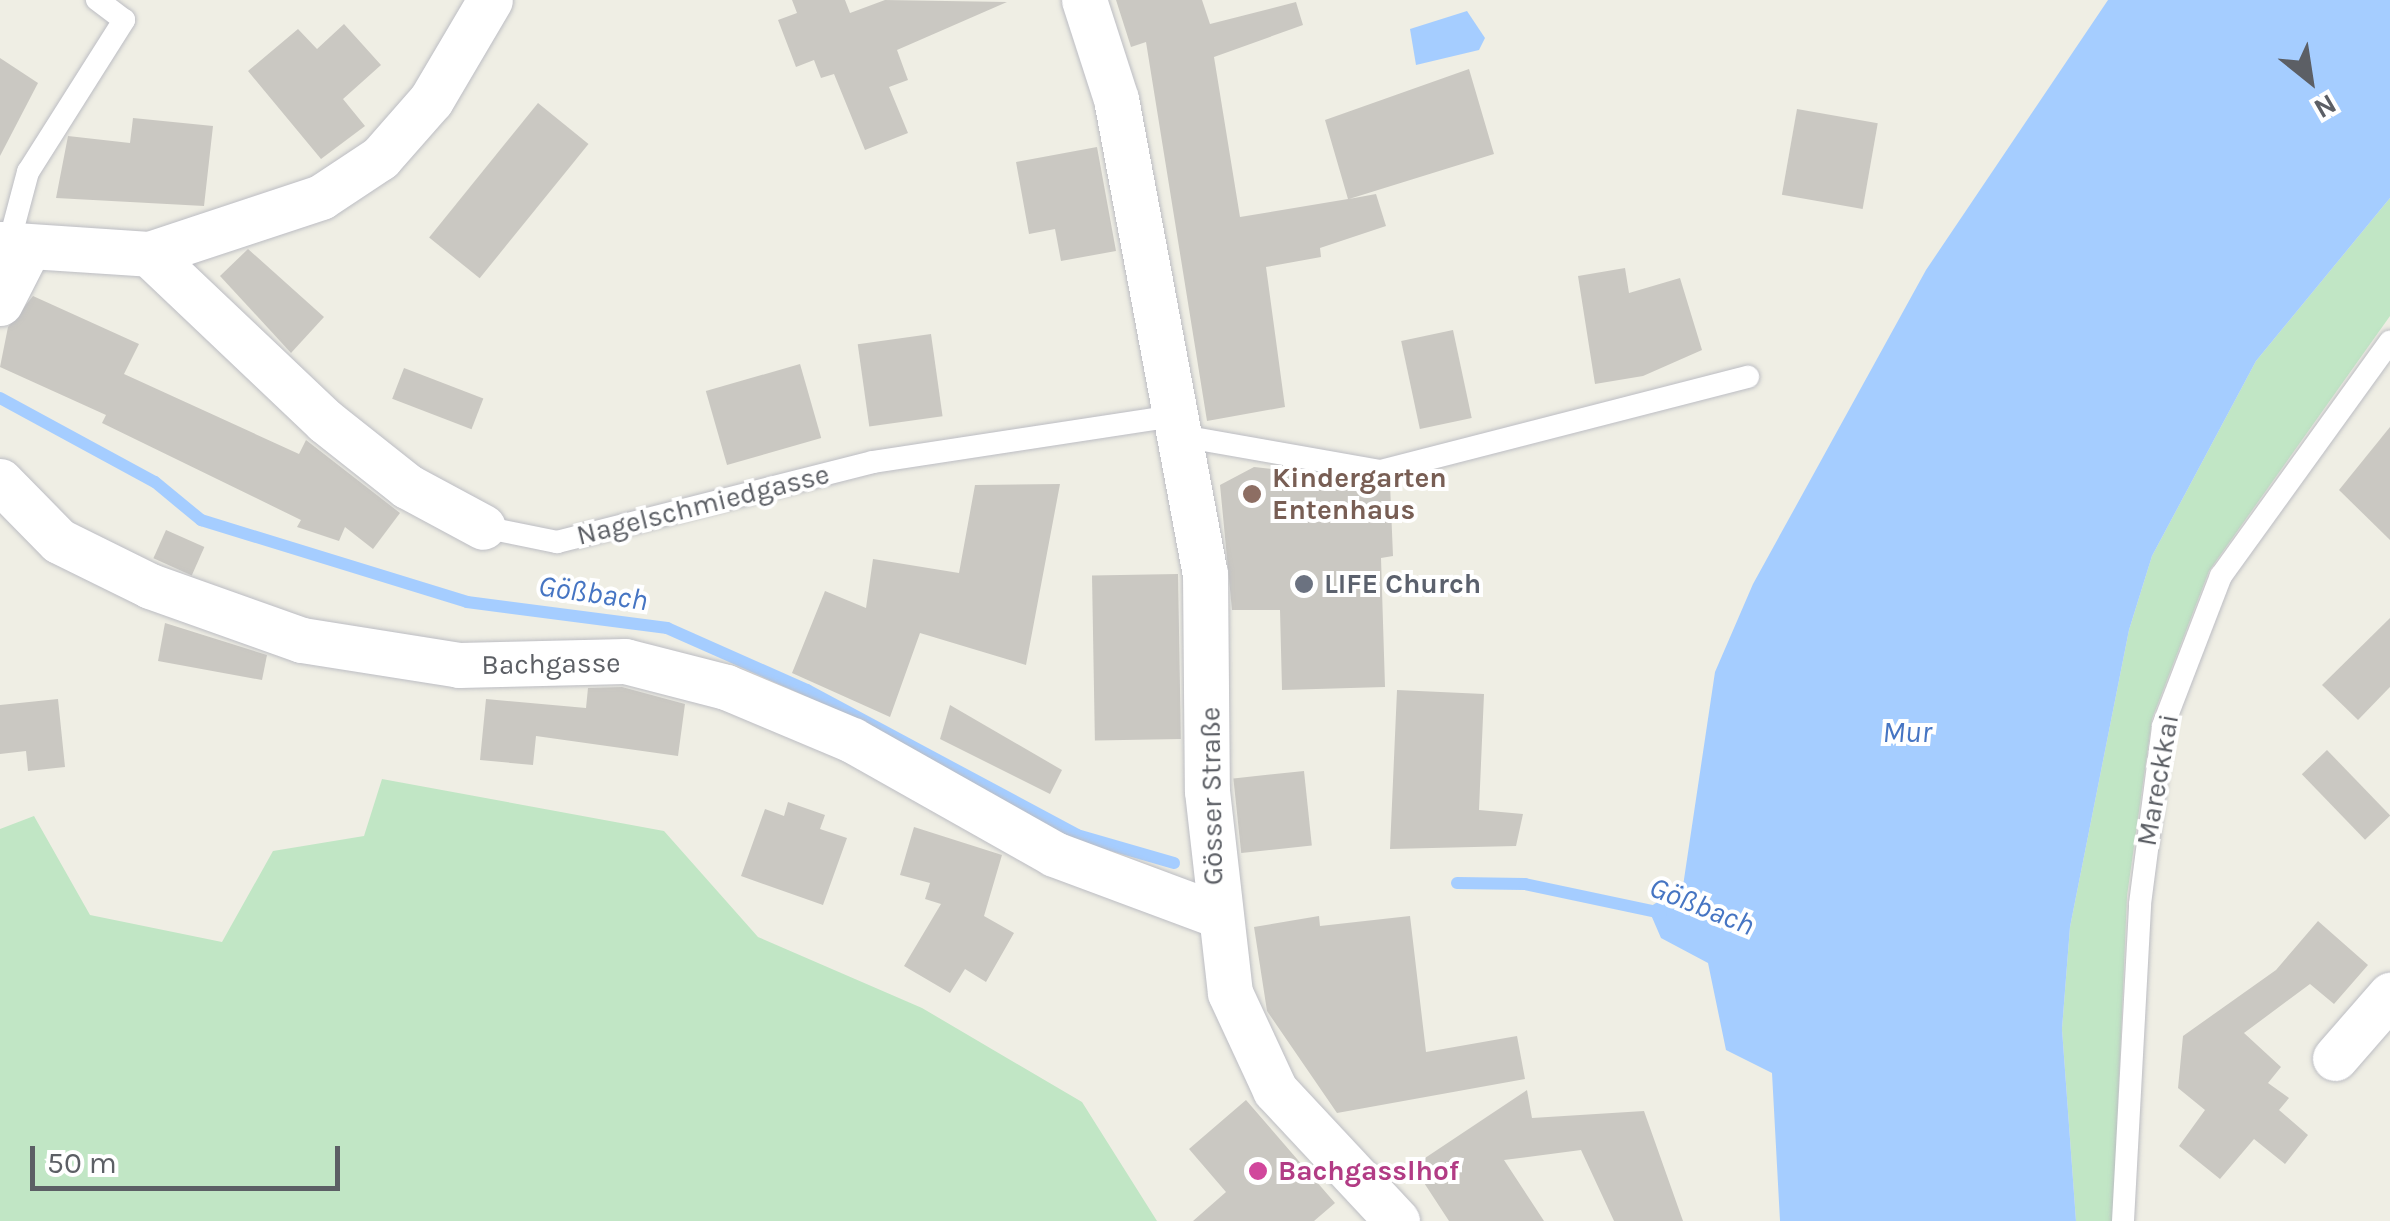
<!DOCTYPE html>
<html>
<head>
<meta charset="utf-8">
<style>
	body { margin:0 }
	#map { position:relative; width:2390px; height:1221px; overflow:hidden; background:#efeee4; font-family:Karla,sans-serif }
	div>[style] { position:absolute }
	.green>* { inset:0; background:#c1e6c5 }
	.water>* { inset:0; background:#a5cdff }
	.stream>* { height:12px; margin:-6px; padding:0 6px; transform-origin:6px; border-radius:6px; background:#a5cdff }
	.building>* { inset:0; background:#cac8c2; transform-origin:0 0 }
	.roads { filter:drop-shadow(0 0 2px #bcbdc3) drop-shadow(0 0 2px #bcbdc3) }
	.lane>* { height:22px; margin:-11px; padding:0 11px; transform-origin:11px; border-radius:11px; background:#fff }
	.street>* { height:45px; margin:-22.5px; padding:0 22.5px; transform-origin:22.5px; border-radius:22.5px; background:#fff }
	.dots>* { width:28px; height:28px; translate:-50% -50%; box-sizing:border-box; border:5px solid #fff; border-radius:50% }
	span { translate:-50% -50%; white-space:nowrap; text-align:center; line-height:1.15; -webkit-text-stroke:8px #fff; paint-order:stroke }
	.education-label { font-size:28px; color:#785e54; font-weight:700 }
	.left { translate:0 -50%; text-align:left }
	.street-label { font-size:28px; color:#5c5f65 }
	.worship-label { font-size:28px; color:#5b616d; font-weight:700 }
	.hotel-label { font-size:28px; color:#b23c85; font-weight:700 }
	.water-label { font-size:30px; color:#4675c3; font-style:italic }
	.north { position:absolute; left:2260px; top:30px; width:100px; height:100px; -webkit-text-stroke:8px #fff; paint-order:stroke; rotate:150deg; font-size:28px; font-weight:700; line-height:40px; text-align:center; color:#5c5f65 }
	.north::after { content:''; display:block; margin:auto; width:35px; height:45px; background:#5c5f65; clip-path:polygon(50% 0,100% 100%,50% 72%,0 100%) }
	.scale { position:absolute; left:30px; top:1146px; width:310px; height:45px; box-sizing:border-box; border:5px solid #5c5f65; border-top:0; padding-left:12px; font-size:30px; line-height:35px; white-space:nowrap; color:#5c5f65; -webkit-text-stroke:8px #fff; paint-order:stroke }
</style>
</head>
<body>
<div id="map">
	<div class="green">
		<div style="clip-path:polygon(2390px 198px,2390px 316px,2209px 571px,2152px 719px,2127px 896px,2113px 1221px,2076px 1221px,2062px 1029px,2070px 927px,2129px 630px,2152px 556px,2256px 361px)"></div>
		<div style="clip-path:polygon(382px 779px,664px 831px,758px 937px,922px 1008px,1082px 1102px,1157px 1221px,0 1221px,0 829px,34px 816px,90px 915px,222px 942px,273px 851px,364px 836px)"></div>
	</div>
	<div class="water">
		<div style="clip-path:polygon(2108px 0,2390px 0,2390px 198px,2256px 361px,2152px 556px,2129px 630px,2070px 927px,2062px 1029px,2076px 1221px,1780px 1221px,1772px 1073px,1726px 1050px,1708px 963px,1661px 938px,1648px 908px,1683px 886px,1715px 672px,1753px 584px,1926px 270px)"></div>
		<div style="clip-path:polygon(1467px 11px,1485px 38px,1479px 50px,1416px 65px,1410px 29px)"></div>
	</div>
	<div class="stream">
		<div style="left:0;top:398px;width:176px;rotate:28.5deg"></div>
		<div style="left:155px;top:482px;width:60px;rotate:39.6deg"></div>
		<div style="left:201px;top:520px;width:278px;rotate:17.1deg"></div>
		<div style="left:467px;top:602px;width:202px;rotate:7.4deg"></div>
		<div style="left:667px;top:628px;width:153px;rotate:23.9deg"></div>
		<div style="left:807px;top:690px;width:306px;rotate:28.2deg"></div>
		<div style="left:1077px;top:835px;width:101px;rotate:16.1deg"></div>
		<div style="left:1457px;top:883px;width:68px;rotate:0.8deg"></div>
		<div style="left:1525px;top:884px;width:139px;rotate:12deg"></div>
	</div>
	<div class="building">
		<div style="clip-path:polygon(792px 0,845px 0,850px 13px,885px 0,1007px 2px,897px 50px,908px 80px,889px 87px,908px 133px,865px 150px,834px 74px,821px 78px,814px 60px,796px 67px,778px 20px,797px 13px)"></div>
		<div style="clip-path:polygon(1116px 0,1202px 0,1210px 24px,1296px 2px,1303px 25px,1214px 57px,1240px 217px,1348px 199px,1325px 120px,1469px 69px,1494px 154px,1349px 199px,1376px 194px,1386px 226px,1320px 248px,1321px 257px,1266px 267px,1285px 407px,1207px 421px,1146px 42px,1131px 47px)"></div>
		<div style="clip-path:polygon(344px 24px,381px 65px,343px 99px,365px 126px,321px 159px,248px 71px,298px 29px,317px 49px)"></div>
		<div style="clip-path:polygon(0 58px,38px 83px,0 156px)"></div>
		<div style="left:538px;top:103px;width:65px;height:173px;rotate:39deg"></div>
		<div style="left:1797px;top:109px;width:82px;height:87px;rotate:10deg"></div>
		<div style="clip-path:polygon(133px 118px,213px 126px,204px 206px,56px 198px,68px 136px,130px 143px)"></div>
		<div style="clip-path:polygon(1097px 147px,1116px 251px,1061px 261px,1055px 229px,1029px 234px,1016px 162px)"></div>
		<div style="clip-path:polygon(248px 249px,324px 317px,291px 353px,220px 276px)"></div>
		<div style="clip-path:polygon(1625px 268px,1629px 293px,1680px 278px,1702px 350px,1643px 376px,1595px 384px,1578px 276px)"></div>
		<div style="clip-path:polygon(33px 296px,139px 344px,124px 374px,299px 454px,306px 440px,400px 513px,373px 549px,345px 527px,339px 541px,297px 527px,301px 520px,102px 423px,106px 415px,0 367px,8px 327px)"></div>
		<div style="left:1453px;top:330px;width:90px;height:53px;rotate:78deg"></div>
		<div style="left:931px;top:334px;width:83px;height:74px;rotate:82deg"></div>
		<div style="left:800px;top:364px;width:77px;height:98px;rotate:74deg"></div>
		<div style="left:404px;top:368px;width:85px;height:33px;rotate:21deg"></div>
		<div style="clip-path:polygon(2390px 427px,2390px 540px,2339px 490px)"></div>
		<div style="clip-path:polygon(1254px 467px,1301px 472px,1313px 490px,1390px 484px,1393px 556px,1381px 558px,1385px 687px,1282px 690px,1280px 610px,1232px 610px,1220px 485px)"></div>
		<div style="clip-path:polygon(1060px 484px,1026px 665px,920px 633px,890px 717px,792px 673px,825px 591px,866px 608px,873px 559px,959px 573px,975px 485px)"></div>
		<div style="left:166px;top:530px;width:42px;height:31px;rotate:24deg"></div>
		<div style="left:1178px;top:574px;width:165px;height:86px;rotate:89deg"></div>
		<div style="clip-path:polygon(2390px 618px,2390px 687px,2358px 720px,2322px 685px)"></div>
		<div style="clip-path:polygon(165px 623px,267px 655px,262px 680px,158px 661px)"></div>
		<div style="clip-path:polygon(622px 687px,685px 704px,678px 756px,536px 736px,533px 765px,480px 760px,486px 699px,586px 708px,588px 688px)"></div>
		<div style="clip-path:polygon(1397px 690px,1484px 694px,1479px 810px,1523px 814px,1516px 846px,1390px 849px)"></div>
		<div style="clip-path:polygon(58px 699px,65px 767px,28px 771px,26px 751px,0 754px,0 705px)"></div>
		<div style="clip-path:polygon(950px 705px,1062px 770px,1050px 794px,940px 739px)"></div>
		<div style="left:2327px;top:750px;width:91px;height:35px;rotate:46deg"></div>
		<div style="left:1304px;top:771px;width:75px;height:71px;rotate:84deg"></div>
		<div style="clip-path:polygon(788px 802px,825px 815px,820px 829px,847px 838px,823px 905px,741px 876px,765px 809px,784px 816px)"></div>
		<div style="clip-path:polygon(914px 827px,1002px 855px,984px 916px,1014px 933px,986px 982px,965px 969px,950px 993px,904px 966px,941px 904px,925px 899px,930px 883px,900px 875px)"></div>
		<div style="clip-path:polygon(1319px 916px,1320px 926px,1410px 916px,1426px 1052px,1517px 1036px,1525px 1079px,1337px 1113px,1267px 1011px,1254px 927px)"></div>
		<div style="clip-path:polygon(2318px 921px,2368px 965px,2334px 1004px,2310px 984px,2244px 1033px,2281px 1067px,2268px 1083px,2289px 1098px,2279px 1110px,2308px 1135px,2285px 1164px,2254px 1139px,2220px 1179px,2179px 1146px,2205px 1110px,2178px 1088px,2183px 1036px,2276px 970px)"></div>
		<div style="clip-path:polygon(1527px 1090px,1532px 1118px,1644px 1111px,1683px 1221px,1614px 1221px,1581px 1150px,1504px 1160px,1544px 1221px,1449px 1221px,1413px 1166px)"></div>
		<div style="clip-path:polygon(1246px 1100px,1335px 1203px,1314px 1221px,1193px 1221px,1226px 1192px,1189px 1149px)"></div>
	</div>
	<div class="roads">
		<div class="lane">
			<div style="left:8px;top:247px;width:78px;rotate:-75.1deg"></div>
			<div style="left:28px;top:172px;width:180px;rotate:-57.7deg"></div>
			<div style="left:124px;top:20px;width:34px;rotate:-143deg"></div>
			<div style="left:1176px;top:435px;width:208px;rotate:10deg"></div>
			<div style="left:1381px;top:471px;width:379px;rotate:-14.4deg"></div>
			<div style="left:483px;top:527px;width:76px;rotate:11.5deg"></div>
			<div style="left:557px;top:542px;width:326px;rotate:-14.2deg"></div>
			<div style="left:873px;top:462px;width:304px;rotate:-8.7deg"></div>
			<div style="left:2123px;top:1221px;width:317px;rotate:-86.9deg"></div>
			<div style="left:2140px;top:904px;width:179px;rotate:-82.6deg"></div>
			<div style="left:2163px;top:726px;width:161px;rotate:-68.9deg"></div>
			<div style="left:2221px;top:576px;width:289px;rotate:-54.2deg"></div>
		</div>
		<div class="street">
			<div style="left:1084px;top:0;width:104px;rotate:72.1deg"></div>
			<div style="left:1116px;top:99px;width:482px;rotate:79.4deg"></div>
			<div style="left:1205px;top:573px;width:218px;rotate:89.5deg"></div>
			<div style="left:1207px;top:791px;width:203px;rotate:83.5deg"></div>
			<div style="left:1230px;top:993px;width:107px;rotate:65.1deg"></div>
			<div style="left:1275px;top:1090px;width:179px;rotate:47deg"></div>
			<div style="left:0;top:244px;width:149px;rotate:3.8deg"></div>
			<div style="left:149px;top:254px;width:181px;rotate:-18.3deg"></div>
			<div style="left:321px;top:197px;width:71px;rotate:-33.5deg"></div>
			<div style="left:380px;top:158px;width:77px;rotate:-48.7deg"></div>
			<div style="left:431px;top:100px;width:116px;rotate:-59.5deg"></div>
			<div style="left:149px;top:254px;width:243px;rotate:43.5deg"></div>
			<div style="left:325px;top:421px;width:105px;rotate:38.4deg"></div>
			<div style="left:407px;top:486px;width:86px;rotate:28.3deg"></div>
			<div style="left:0;top:303px;width:59px;rotate:-63deg"></div>
			<div style="left:0;top:481px;width:84px;rotate:45.5deg"></div>
			<div style="left:59px;top:541px;width:102px;rotate:26.3deg"></div>
			<div style="left:150px;top:586px;width:161px;rotate:19.6deg"></div>
			<div style="left:302px;top:640px;width:159px;rotate:9deg"></div>
			<div style="left:459px;top:665px;width:166px;rotate:-1.4deg"></div>
			<div style="left:625px;top:661px;width:104px;rotate:14.4deg"></div>
			<div style="left:726px;top:687px;width:137px;rotate:22.8deg"></div>
			<div style="left:852px;top:740px;width:232px;rotate:29.4deg"></div>
			<div style="left:1054px;top:854px;width:172px;rotate:20.4deg"></div>
			<div style="left:2335px;top:1058px;width:84px;rotate:-48.9deg"></div>
		</div>
	</div>
	<div class="dots">
		<div style="left:1252px;top:494px;background:#8d6e63"></div>
		<div style="left:1304px;top:584px;background:#6b7280"></div>
		<div style="left:1258px;top:1171px;background:#d1479c"></div>
	</div>
	<div class="education-label">
		<span class="left" style="left:1272px;top:494px">Kindergarten<br>Entenhaus</span>
	</div>
	<div class="street-label">
		<span style="left:703px;top:505px;rotate:-14deg">Nagelschmiedgasse</span>
		<span style="left:551px;top:664px;rotate:-1deg">Bachgasse</span>
		<span style="left:2158px;top:780px;rotate:-80deg">Mareckkai</span>
		<span style="left:1212px;top:796px;rotate:-91deg">Gösser Straße</span>
	</div>
	<div class="worship-label">
		<span class="left" style="left:1324px;top:584px">LIFE Church</span>
	</div>
	<div class="hotel-label">
		<span class="left" style="left:1278px;top:1171px">Bachgasslhof</span>
	</div>
	<div class="water-label">
		<span style="left:593px;top:593px;rotate:8deg">Gößbach</span>
		<span style="left:1907px;top:732px">Mur</span>
		<span style="left:1702px;top:906px;rotate:22deg">Gößbach</span>
	</div>
	<div class="north">N</div>
	<div class="scale">50 m</div>
</div>
</body>
</html>
